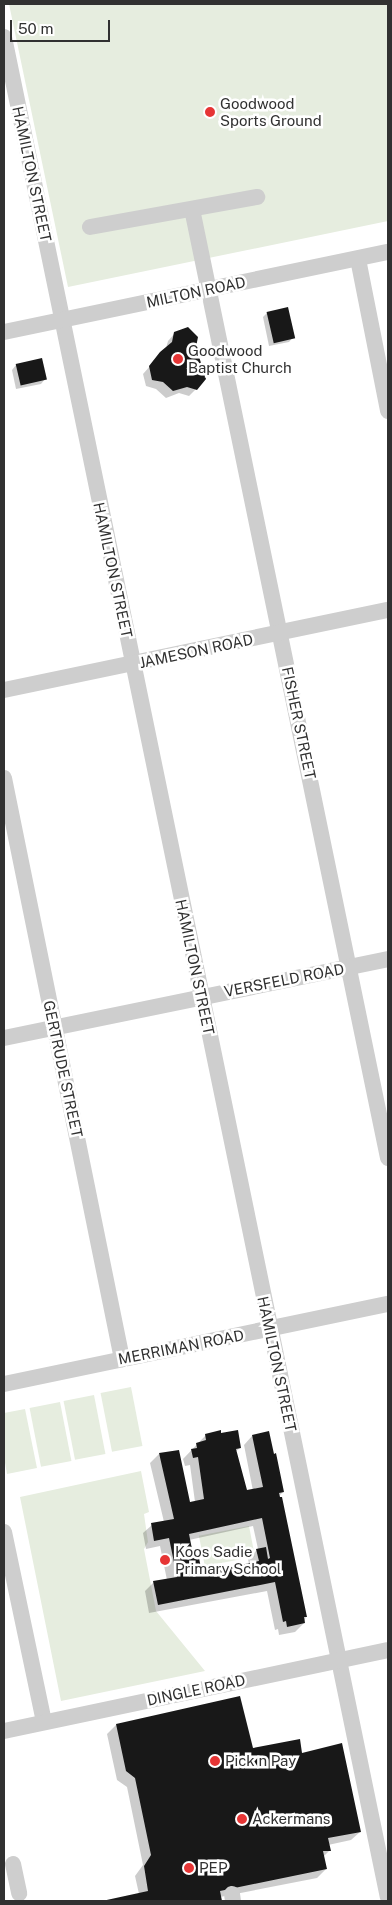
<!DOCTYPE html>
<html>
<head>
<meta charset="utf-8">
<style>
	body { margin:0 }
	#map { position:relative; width:392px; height:1905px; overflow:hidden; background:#fff; font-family:"Public Sans",sans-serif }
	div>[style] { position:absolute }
	.green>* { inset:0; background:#e6eddf; transform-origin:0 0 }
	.shadow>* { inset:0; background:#0003 }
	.building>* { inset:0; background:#181818; transform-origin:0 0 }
	.minor>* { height:16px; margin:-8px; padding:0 8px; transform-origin:8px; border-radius:8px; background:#cecece }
	.dots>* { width:14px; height:14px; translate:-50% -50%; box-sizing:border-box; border:2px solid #fff; border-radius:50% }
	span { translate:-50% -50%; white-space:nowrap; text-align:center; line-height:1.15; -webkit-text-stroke:5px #fff; paint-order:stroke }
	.poi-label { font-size:15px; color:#313131 }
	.left { translate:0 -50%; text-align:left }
	.street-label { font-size:15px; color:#313131 }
	.frame { position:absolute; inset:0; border:5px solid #313131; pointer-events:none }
	.scale { position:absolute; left:10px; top:20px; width:100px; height:22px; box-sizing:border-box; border:2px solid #313131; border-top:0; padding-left:6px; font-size:15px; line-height:18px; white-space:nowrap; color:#313131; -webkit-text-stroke:4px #fff; paint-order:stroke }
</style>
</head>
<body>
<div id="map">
	<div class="green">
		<div style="clip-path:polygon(9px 4px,388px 4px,388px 221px,68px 287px)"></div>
		<div style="left:131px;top:1387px;width:60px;height:31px;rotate:79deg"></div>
		<div style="left:94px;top:1395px;width:60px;height:31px;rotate:79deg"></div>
		<div style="left:60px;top:1402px;width:60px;height:31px;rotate:79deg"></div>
		<div style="clip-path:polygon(25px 1409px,37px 1468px,7px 1474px,4px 1457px,4px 1413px)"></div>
		<div style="clip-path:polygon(141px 1471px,149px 1512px,144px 1514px,148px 1542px,144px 1549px,156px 1611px,205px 1671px,61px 1701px,20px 1497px)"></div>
		<div style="left:249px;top:1526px;width:31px;height:51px;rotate:79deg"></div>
	</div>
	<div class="shadow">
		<div style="clip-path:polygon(267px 313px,293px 337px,289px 342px,269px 346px,263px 317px)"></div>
		<div style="clip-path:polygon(175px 333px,194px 347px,196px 389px,189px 396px,179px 393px,166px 398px,156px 389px,146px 386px,143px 374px,166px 348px,168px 341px)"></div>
		<div style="clip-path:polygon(16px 365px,45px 379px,41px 384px,16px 389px,12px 370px)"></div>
		<div style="clip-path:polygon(evenodd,206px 1435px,240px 1448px,235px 1452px,246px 1492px,253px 1491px,244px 1445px,252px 1436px,283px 1492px,279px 1496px,306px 1616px,304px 1623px,295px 1632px,279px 1635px,278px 1629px,275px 1630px,267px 1591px,149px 1613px,145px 1591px,154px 1582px,167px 1580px,160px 1546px,146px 1549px,143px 1533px,152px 1525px,164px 1522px,150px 1463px,159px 1454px,189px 1504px,195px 1502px,190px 1465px,185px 1466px,183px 1459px,206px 1435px,253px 1526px,258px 1549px,248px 1559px,249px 1564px,201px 1574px,189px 1540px,253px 1526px)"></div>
		<div style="clip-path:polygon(116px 1725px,252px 1749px,301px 1755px,360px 1832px,351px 1840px,328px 1845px,330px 1850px,323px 1857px,326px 1869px,317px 1878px,220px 1897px,221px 1901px,104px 1901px,139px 1894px,135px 1876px,143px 1865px,127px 1787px,117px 1780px,107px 1734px)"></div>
	</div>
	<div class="building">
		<div style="left:288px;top:307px;width:32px;height:22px;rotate:77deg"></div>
		<div style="clip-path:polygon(188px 327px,198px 337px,196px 347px,206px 379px,197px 390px,187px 387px,173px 391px,163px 382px,152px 380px,149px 366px,160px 352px,172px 342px,174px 332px)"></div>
		<div style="left:42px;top:358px;width:22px;height:27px;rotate:77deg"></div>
		<div style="clip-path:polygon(evenodd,221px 1430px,221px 1433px,238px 1430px,241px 1448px,236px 1449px,247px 1490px,263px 1487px,252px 1435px,269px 1431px,274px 1454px,276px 1453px,284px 1492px,279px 1493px,280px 1497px,282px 1497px,307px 1617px,304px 1617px,305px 1623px,287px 1627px,286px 1621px,283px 1622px,275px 1582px,158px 1605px,153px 1581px,177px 1577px,169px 1538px,154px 1541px,151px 1523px,174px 1519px,159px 1453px,179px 1450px,190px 1502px,204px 1499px,198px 1457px,193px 1458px,191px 1449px,197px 1448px,196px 1443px,206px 1440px,205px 1434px,221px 1430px,262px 1518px,270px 1558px,268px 1559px,266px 1547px,256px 1549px,259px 1561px,202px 1573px,197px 1548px,192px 1549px,189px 1534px,262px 1518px)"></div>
		<div style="clip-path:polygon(240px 1696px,253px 1748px,300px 1739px,302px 1753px,342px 1743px,361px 1832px,328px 1838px,331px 1851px,323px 1851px,327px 1869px,220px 1891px,222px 1901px,102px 1901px,148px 1891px,144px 1866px,151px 1855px,135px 1778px,126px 1771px,116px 1724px)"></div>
	</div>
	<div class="minor">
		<div style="left:4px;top:37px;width:1899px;rotate:78.34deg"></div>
		<div style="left:192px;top:209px;width:969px;rotate:78.33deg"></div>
		<div style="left:90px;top:227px;width:170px;rotate:-10.2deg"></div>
		<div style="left:358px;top:259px;width:155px;rotate:78.8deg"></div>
		<div style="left:4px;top:332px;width:392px;rotate:-11.8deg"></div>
		<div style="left:4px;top:690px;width:392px;rotate:-11.8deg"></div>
		<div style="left:4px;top:778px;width:593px;rotate:78.52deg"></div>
		<div style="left:4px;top:1038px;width:392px;rotate:-11.6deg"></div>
		<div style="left:4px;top:1384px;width:392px;rotate:-11.8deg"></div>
		<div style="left:4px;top:1532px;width:194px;rotate:78.1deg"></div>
		<div style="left:4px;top:1731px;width:392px;rotate:-11.9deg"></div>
		<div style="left:13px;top:1864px;width:30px;rotate:78deg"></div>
		<div style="left:232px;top:1894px;width:7px;rotate:82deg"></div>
	</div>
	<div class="dots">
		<div style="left:210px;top:112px;background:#e63535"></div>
		<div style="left:178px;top:359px;background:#e63535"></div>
		<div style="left:165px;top:1560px;background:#e63535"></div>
		<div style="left:215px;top:1761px;background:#e63535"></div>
		<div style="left:242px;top:1819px;background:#e63535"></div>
		<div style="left:189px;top:1868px;background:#e63535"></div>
	</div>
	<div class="poi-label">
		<span class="left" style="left:220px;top:112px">Goodwood<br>Sports Ground</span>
		<span class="left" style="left:188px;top:359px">Goodwood<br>Baptist Church</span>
		<span class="left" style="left:175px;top:1560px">Koos Sadie<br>Primary School</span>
		<span class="left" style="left:225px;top:1761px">Pick n Pay</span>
		<span class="left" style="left:252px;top:1819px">Ackermans</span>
		<span class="left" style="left:199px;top:1868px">PEP</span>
	</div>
	<div class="street-label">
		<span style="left:32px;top:174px;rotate:78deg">HAMILTON STREET</span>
		<span style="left:196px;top:292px;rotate:-12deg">MILTON ROAD</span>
		<span style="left:113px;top:570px;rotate:78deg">HAMILTON STREET</span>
		<span style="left:196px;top:651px;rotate:-12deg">JAMESON ROAD</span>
		<span style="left:299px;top:723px;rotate:78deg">FISHER STREET</span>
		<span style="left:195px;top:967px;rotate:78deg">HAMILTON STREET</span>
		<span style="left:284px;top:980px;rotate:-11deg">VERSFELD ROAD</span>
		<span style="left:63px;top:1069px;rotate:78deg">GERTRUDE STREET</span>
		<span style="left:181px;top:1347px;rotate:-11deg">MERRIMAN ROAD</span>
		<span style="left:277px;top:1364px;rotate:78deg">HAMILTON STREET</span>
		<span style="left:196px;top:1690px;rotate:-12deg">DINGLE ROAD</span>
	</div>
	<div class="frame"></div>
	<div class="scale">50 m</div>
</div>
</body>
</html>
